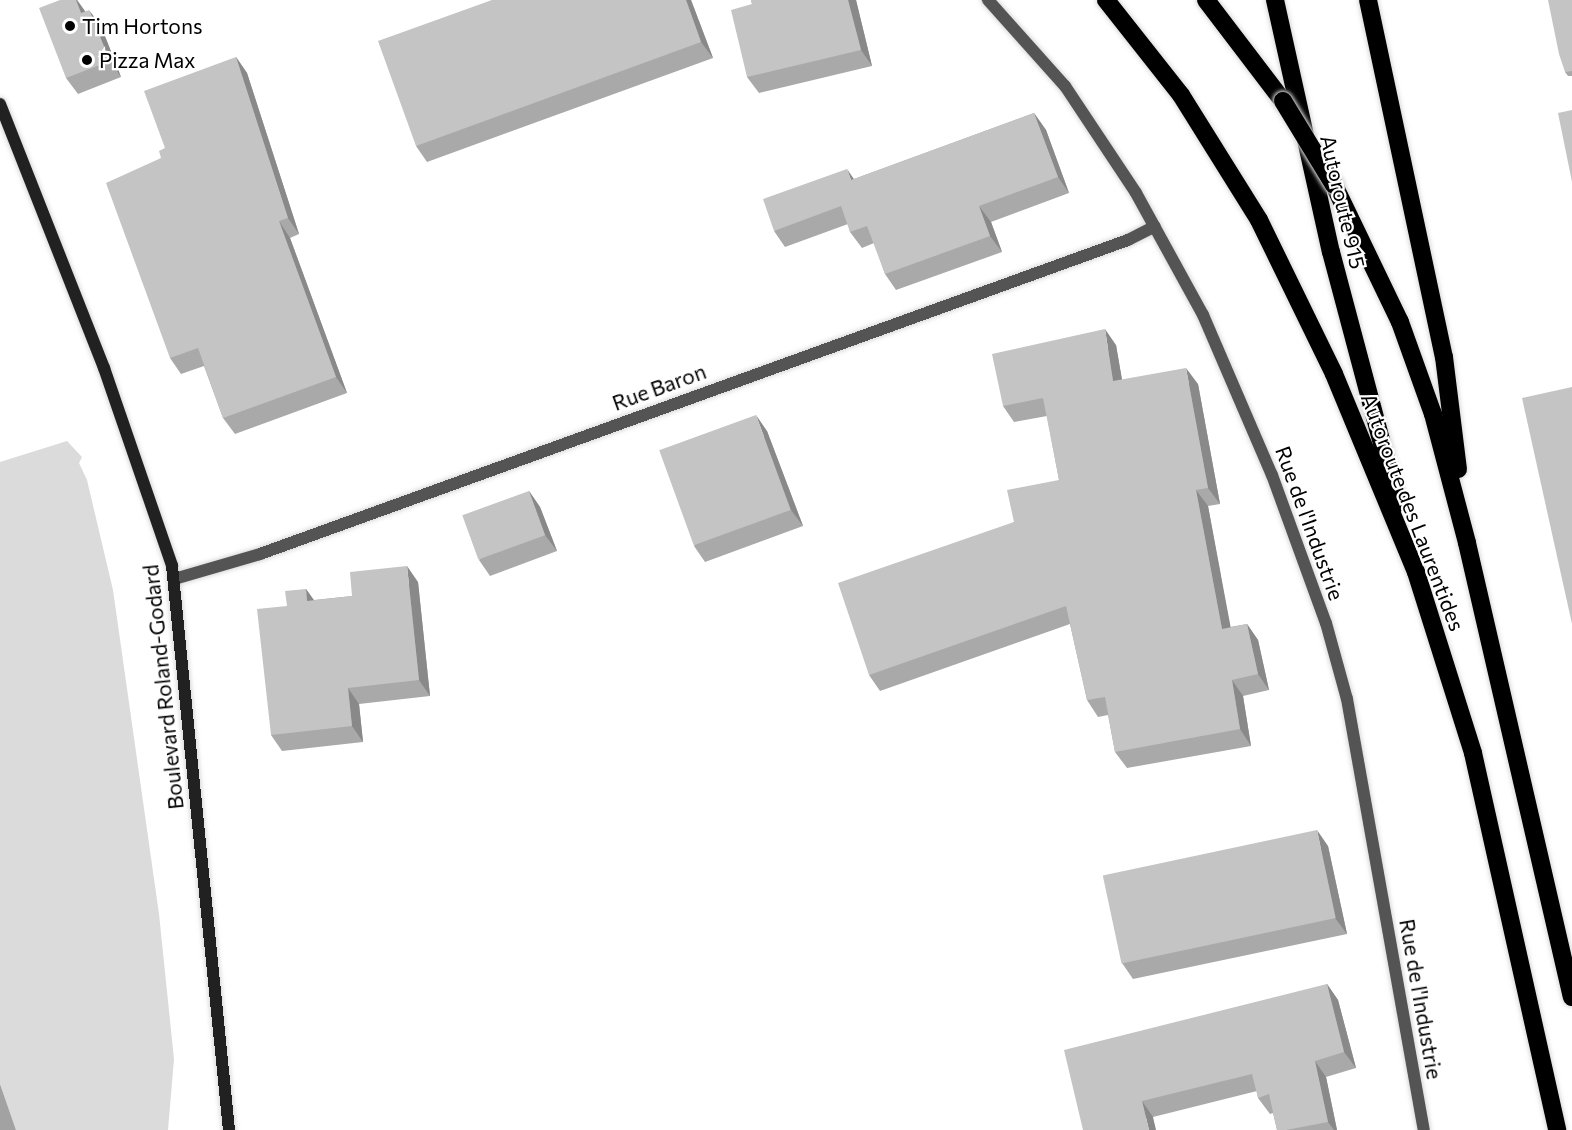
<!DOCTYPE html>
<html>
<head>
<meta charset="utf-8">
<style>
	body { margin:0 }
	#map { position:relative; width:1572px; height:1130px; overflow:hidden; background:#fff; font-family:Commissioner,sans-serif }
	div>[style] { position:absolute }
	.green>* { inset:0; background:#dbdbdb }
	.water>* { inset:0; background:#a2a2a2 }
	.roads { filter:drop-shadow(0 0 2px #dbdbdb) drop-shadow(0 0 2px #dbdbdb) }
	.street>* { height:12px; margin:-6px; padding:0 6px; transform-origin:6px; border-radius:6px; background:#545454 }
	.secondary>* { height:12px; margin:-6px; padding:0 6px; transform-origin:6px; border-radius:6px; background:#212121 }
	.highway>* { height:18px; margin:-9px; padding:0 9px; transform-origin:9px; border-radius:9px; background:#000 }
	.bridges { filter:drop-shadow(0 0 2px #dbdbdb) drop-shadow(0 0 2px #dbdbdb) }
	.highway-bridge>* { height:18px; margin:-9px; padding:0 9px; transform-origin:9px; border-radius:9px; background:#000 }
	.wall>* { inset:0; background:#a9a9a9 }
	.shaded-wall>* { inset:0; background:#898989 }
	.building>* { inset:0; background:#c4c4c4; transform-origin:0 0 }
	.dots>* { width:16px; height:16px; translate:-50% -50%; box-sizing:border-box; border:3px solid #fff; border-radius:50% }
	span { translate:-50% -50%; white-space:nowrap; text-align:center; line-height:1.15; -webkit-text-stroke:4.5px #fff; paint-order:stroke }
	.poi-label { font-size:21px; color:#000 }
	.left { translate:0 -50%; text-align:left }
	.street-label { font-size:21px; color:#000 }
</style>
</head>
<body>
<div id="map">
	<div class="green">
		<div style="clip-path:polygon(67px 441px,82px 457px,79px 463px,87px 480px,113px 590px,159px 914px,174px 1059px,168px 1130px,16px 1130px,0 1084px,0 462px)"></div>
	</div>
	<div class="water">
		<div style="clip-path:polygon(0 1084px,16px 1130px,0 1130px)"></div>
	</div>
	<div class="roads">
		<div class="street">
			<div style="left:988px;top:0;width:115px;rotate:48.2deg"></div>
			<div style="left:1065px;top:86px;width:128px;rotate:56.4deg"></div>
			<div style="left:1136px;top:193px;width:139px;rotate:61.2deg"></div>
			<div style="left:1203px;top:315px;width:174px;rotate:66.7deg"></div>
			<div style="left:1272px;top:475px;width:158px;rotate:70deg"></div>
			<div style="left:1326px;top:623px;width:79px;rotate:74.6deg"></div>
			<div style="left:1347px;top:699px;width:438px;rotate:79.9deg"></div>
			<div style="left:174px;top:579px;width:90px;rotate:-16.2deg"></div>
			<div style="left:260px;top:554px;width:923px;rotate:-19.89deg"></div>
			<div style="left:1128px;top:240px;width:30px;rotate:-27deg"></div>
		</div>
		<div class="secondary">
			<div style="left:0;top:104px;width:284px;rotate:68.5deg"></div>
			<div style="left:104px;top:368px;width:209px;rotate:71deg"></div>
			<div style="left:172px;top:566px;width:567px;rotate:84.23deg"></div>
		</div>
		<div class="highway">
			<div style="left:1106px;top:0;width:121px;rotate:51.7deg"></div>
			<div style="left:1181px;top:95px;width:147px;rotate:58deg"></div>
			<div style="left:1259px;top:220px;width:171px;rotate:64deg"></div>
			<div style="left:1334px;top:374px;width:214px;rotate:67.5deg"></div>
			<div style="left:1416px;top:572px;width:190px;rotate:72.5deg"></div>
			<div style="left:1473px;top:753px;width:386px;rotate:77.4deg"></div>
			<div style="left:1206px;top:0;width:127px;rotate:52.7deg"></div>
			<div style="left:1275px;top:0;width:258px;rotate:77.5deg"></div>
			<div style="left:1331px;top:252px;width:260px;rotate:75.1deg"></div>
			<div style="left:1368px;top:0;width:365px;rotate:78deg"></div>
			<div style="left:1444px;top:357px;width:113px;rotate:82.9deg"></div>
			<div style="left:1334px;top:185px;width:152px;rotate:64.3deg"></div>
			<div style="left:1400px;top:322px;width:98px;rotate:70.3deg"></div>
			<div style="left:1433px;top:414px;width:133px;rotate:75.2deg"></div>
			<div style="left:1467px;top:543px;width:466px;rotate:77deg"></div>
		</div>
	</div>
	<div class="bridges">
		<div class="highway-bridge">
			<div style="left:1283px;top:101px;width:98px;rotate:58.7deg"></div>
		</div>
	</div>
	<div class="wall">
		<div style="clip-path:polygon(60px 0,77px 0,85px 12px,101px 26px,121px 77px,78px 94px,66px 78px)"></div>
		<div style="clip-path:polygon(492px 0,691px 0,713px 58px,427px 162px,416px 146px)"></div>
		<div style="clip-path:polygon(751px 0,856px 0,872px 66px,759px 93px,747px 77px,752px 4px)"></div>
		<div style="clip-path:polygon(1572px 0,1572px 76px,1568px 76px,1565px 72px)"></div>
		<div style="clip-path:polygon(236px 57px,247px 73px,299px 234px,290px 238px,347px 393px,235px 434px,223px 418px,204px 366px,181px 374px,170px 358px,161px 158px,165px 148px)"></div>
		<div style="clip-path:polygon(1034px 113px,1046px 130px,1069px 193px,991px 222px,1002px 252px,896px 290px,885px 274px,874px 243px,862px 248px,850px 232px,848px 224px,785px 247px,774px 231px,854px 179px)"></div>
		<div style="clip-path:polygon(1116px 345px,1122px 380px,1198px 384px,1220px 504px,1208px 506px,1230px 627px,1247px 624px,1258px 640px,1269px 690px,1243px 696px,1251px 746px,1127px 768px,1115px 752px,1108px 715px,1098px 717px,1087px 700px,1070px 624px,880px 691px,869px 675px,1014px 522px,1059px 480px,1047px 416px,1014px 422px,1003px 406px)"></div>
		<div style="clip-path:polygon(767px 431px,803px 526px,705px 562px,694px 546px)"></div>
		<div style="clip-path:polygon(529px 491px,540px 507px,557px 551px,490px 576px,479px 560px)"></div>
		<div style="clip-path:polygon(418px 582px,430px 696px,359px 704px,363px 742px,282px 751px,271px 735px,287px 606px,306px 589px,314px 600px,352px 596px)"></div>
		<div style="clip-path:polygon(1328px 846px,1347px 934px,1133px 979px,1122px 963px)"></div>
		<div style="clip-path:polygon(1327px 984px,1338px 1000px,1356px 1068px,1326px 1077px,1337px 1130px,1277px 1130px,1273px 1113px,1270px 1114px,1258px 1098px,1257px 1091px,1153px 1117px,1083px 1130px)"></div>
	</div>
	<div class="shaded-wall">
		<div style="clip-path:polygon(76px 0,77px 0,85px 11px,92px 29px,81px 13px)"></div>
		<div style="clip-path:polygon(686px 0,691px 0,713px 58px,701px 42px)"></div>
		<div style="clip-path:polygon(848px 0,856px 0,872px 66px,861px 50px)"></div>
		<div style="clip-path:polygon(89px 10px,101px 26px,121px 77px,110px 61px)"></div>
		<div style="clip-path:polygon(236px 57px,247px 73px,299px 234px,288px 218px)"></div>
		<div style="clip-path:polygon(1034px 113px,1046px 130px,1069px 193px,1058px 177px)"></div>
		<div style="clip-path:polygon(847px 169px,858px 185px,851px 180px)"></div>
		<div style="clip-path:polygon(979px 206px,991px 222px,1002px 252px,990px 236px)"></div>
		<div style="clip-path:polygon(279px 221px,290px 238px,347px 393px,336px 377px)"></div>
		<div style="clip-path:polygon(1105px 329px,1116px 345px,1125px 397px,1113px 381px)"></div>
		<div style="clip-path:polygon(1186px 368px,1198px 384px,1220px 504px,1208px 488px)"></div>
		<div style="clip-path:polygon(756px 415px,767px 431px,803px 526px,791px 510px)"></div>
		<div style="clip-path:polygon(1196px 490px,1208px 506px,1234px 645px,1222px 629px)"></div>
		<div style="clip-path:polygon(529px 491px,540px 507px,557px 551px,545px 535px)"></div>
		<div style="clip-path:polygon(407px 566px,418px 582px,430px 696px,419px 680px)"></div>
		<div style="clip-path:polygon(306px 589px,317px 605px,307px 601px)"></div>
		<div style="clip-path:polygon(1247px 624px,1258px 640px,1269px 690px,1258px 674px)"></div>
		<div style="clip-path:polygon(1232px 680px,1243px 696px,1251px 746px,1240px 729px)"></div>
		<div style="clip-path:polygon(348px 688px,359px 704px,363px 742px,352px 726px)"></div>
		<div style="clip-path:polygon(1317px 830px,1328px 846px,1347px 934px,1335px 918px)"></div>
		<div style="clip-path:polygon(1327px 984px,1338px 1000px,1356px 1068px,1344px 1052px)"></div>
		<div style="clip-path:polygon(1315px 1061px,1326px 1077px,1337px 1130px,1334px 1130px,1328px 1122px)"></div>
		<div style="clip-path:polygon(1142px 1101px,1153px 1117px,1156px 1130px,1149px 1130px)"></div>
	</div>
	<div class="building">
		<div style="clip-path:polygon(60px 0,76px 0,81px 13px,89px 10px,110px 61px,66px 78px,39px 8px)"></div>
		<div style="clip-path:polygon(492px 0,686px 0,701px 42px,416px 146px,378px 41px)"></div>
		<div style="clip-path:polygon(751px 0,848px 0,861px 50px,747px 77px,731px 10px,752px 4px)"></div>
		<div style="clip-path:polygon(1548px 0,1572px 0,1572px 71px,1565px 72px,1559px 54px)"></div>
		<div style="clip-path:polygon(236px 57px,288px 218px,279px 221px,336px 377px,223px 418px,198px 348px,170px 358px,106px 183px,161px 158px,159px 151px,165px 148px,144px 91px)"></div>
		<div style="clip-path:polygon(1572px 110px,1572px 182px,1558px 113px)"></div>
		<div style="clip-path:polygon(1034px 113px,1058px 177px,979px 206px,990px 236px,885px 274px,867px 226px,850px 232px,841px 206px,774px 231px,763px 199px,847px 169px,851px 180px)"></div>
		<div style="clip-path:polygon(1105px 329px,1113px 381px,1186px 368px,1208px 488px,1196px 490px,1222px 629px,1247px 624px,1258px 674px,1232px 680px,1240px 729px,1115px 752px,1105px 697px,1087px 700px,1066px 606px,869px 675px,838px 583px,1014px 522px,1007px 490px,1059px 480px,1043px 398px,1003px 406px,992px 354px)"></div>
		<div style="clip-path:polygon(1572px 387px,1572px 624px,1522px 398px)"></div>
		<div style="left:756px;top:415px;width:101px;height:103px;rotate:70deg"></div>
		<div style="left:529px;top:491px;width:47px;height:71px;rotate:70deg"></div>
		<div style="clip-path:polygon(407px 566px,419px 680px,348px 688px,352px 726px,271px 735px,257px 609px,287px 606px,285px 591px,306px 589px,307px 601px,352px 596px,350px 572px)"></div>
		<div style="left:1317px;top:830px;width:90px;height:219px;rotate:78deg"></div>
		<div style="clip-path:polygon(1327px 984px,1344px 1052px,1315px 1061px,1328px 1122px,1286px 1130px,1277px 1130px,1269px 1094px,1258px 1098px,1252px 1074px,1142px 1101px,1149px 1130px,1083px 1130px,1064px 1050px)"></div>
	</div>
	<div class="dots">
		<div style="left:70px;top:26px;background:#000"></div>
		<div style="left:87px;top:60px;background:#000"></div>
	</div>
	<div class="poi-label">
		<span class="left" style="left:82px;top:26px">Tim Hortons</span>
		<span class="left" style="left:99px;top:60px">Pizza Max</span>
	</div>
	<div class="street-label">
		<span style="left:1343px;top:202px;rotate:77deg">Autoroute 915</span>
		<span style="left:659px;top:387px;rotate:-20deg">Rue Baron</span>
		<span style="left:1413px;top:512px;rotate:69deg">Autoroute des Laurentides</span>
		<span style="left:1310px;top:523px;rotate:70deg">Rue de l'Industrie</span>
		<span style="left:163px;top:687px;rotate:-96deg">Boulevard Roland-Godard</span>
		<span style="left:1421px;top:999px;rotate:80deg">Rue de l'Industrie</span>
	</div>
</div>
</body>
</html>
